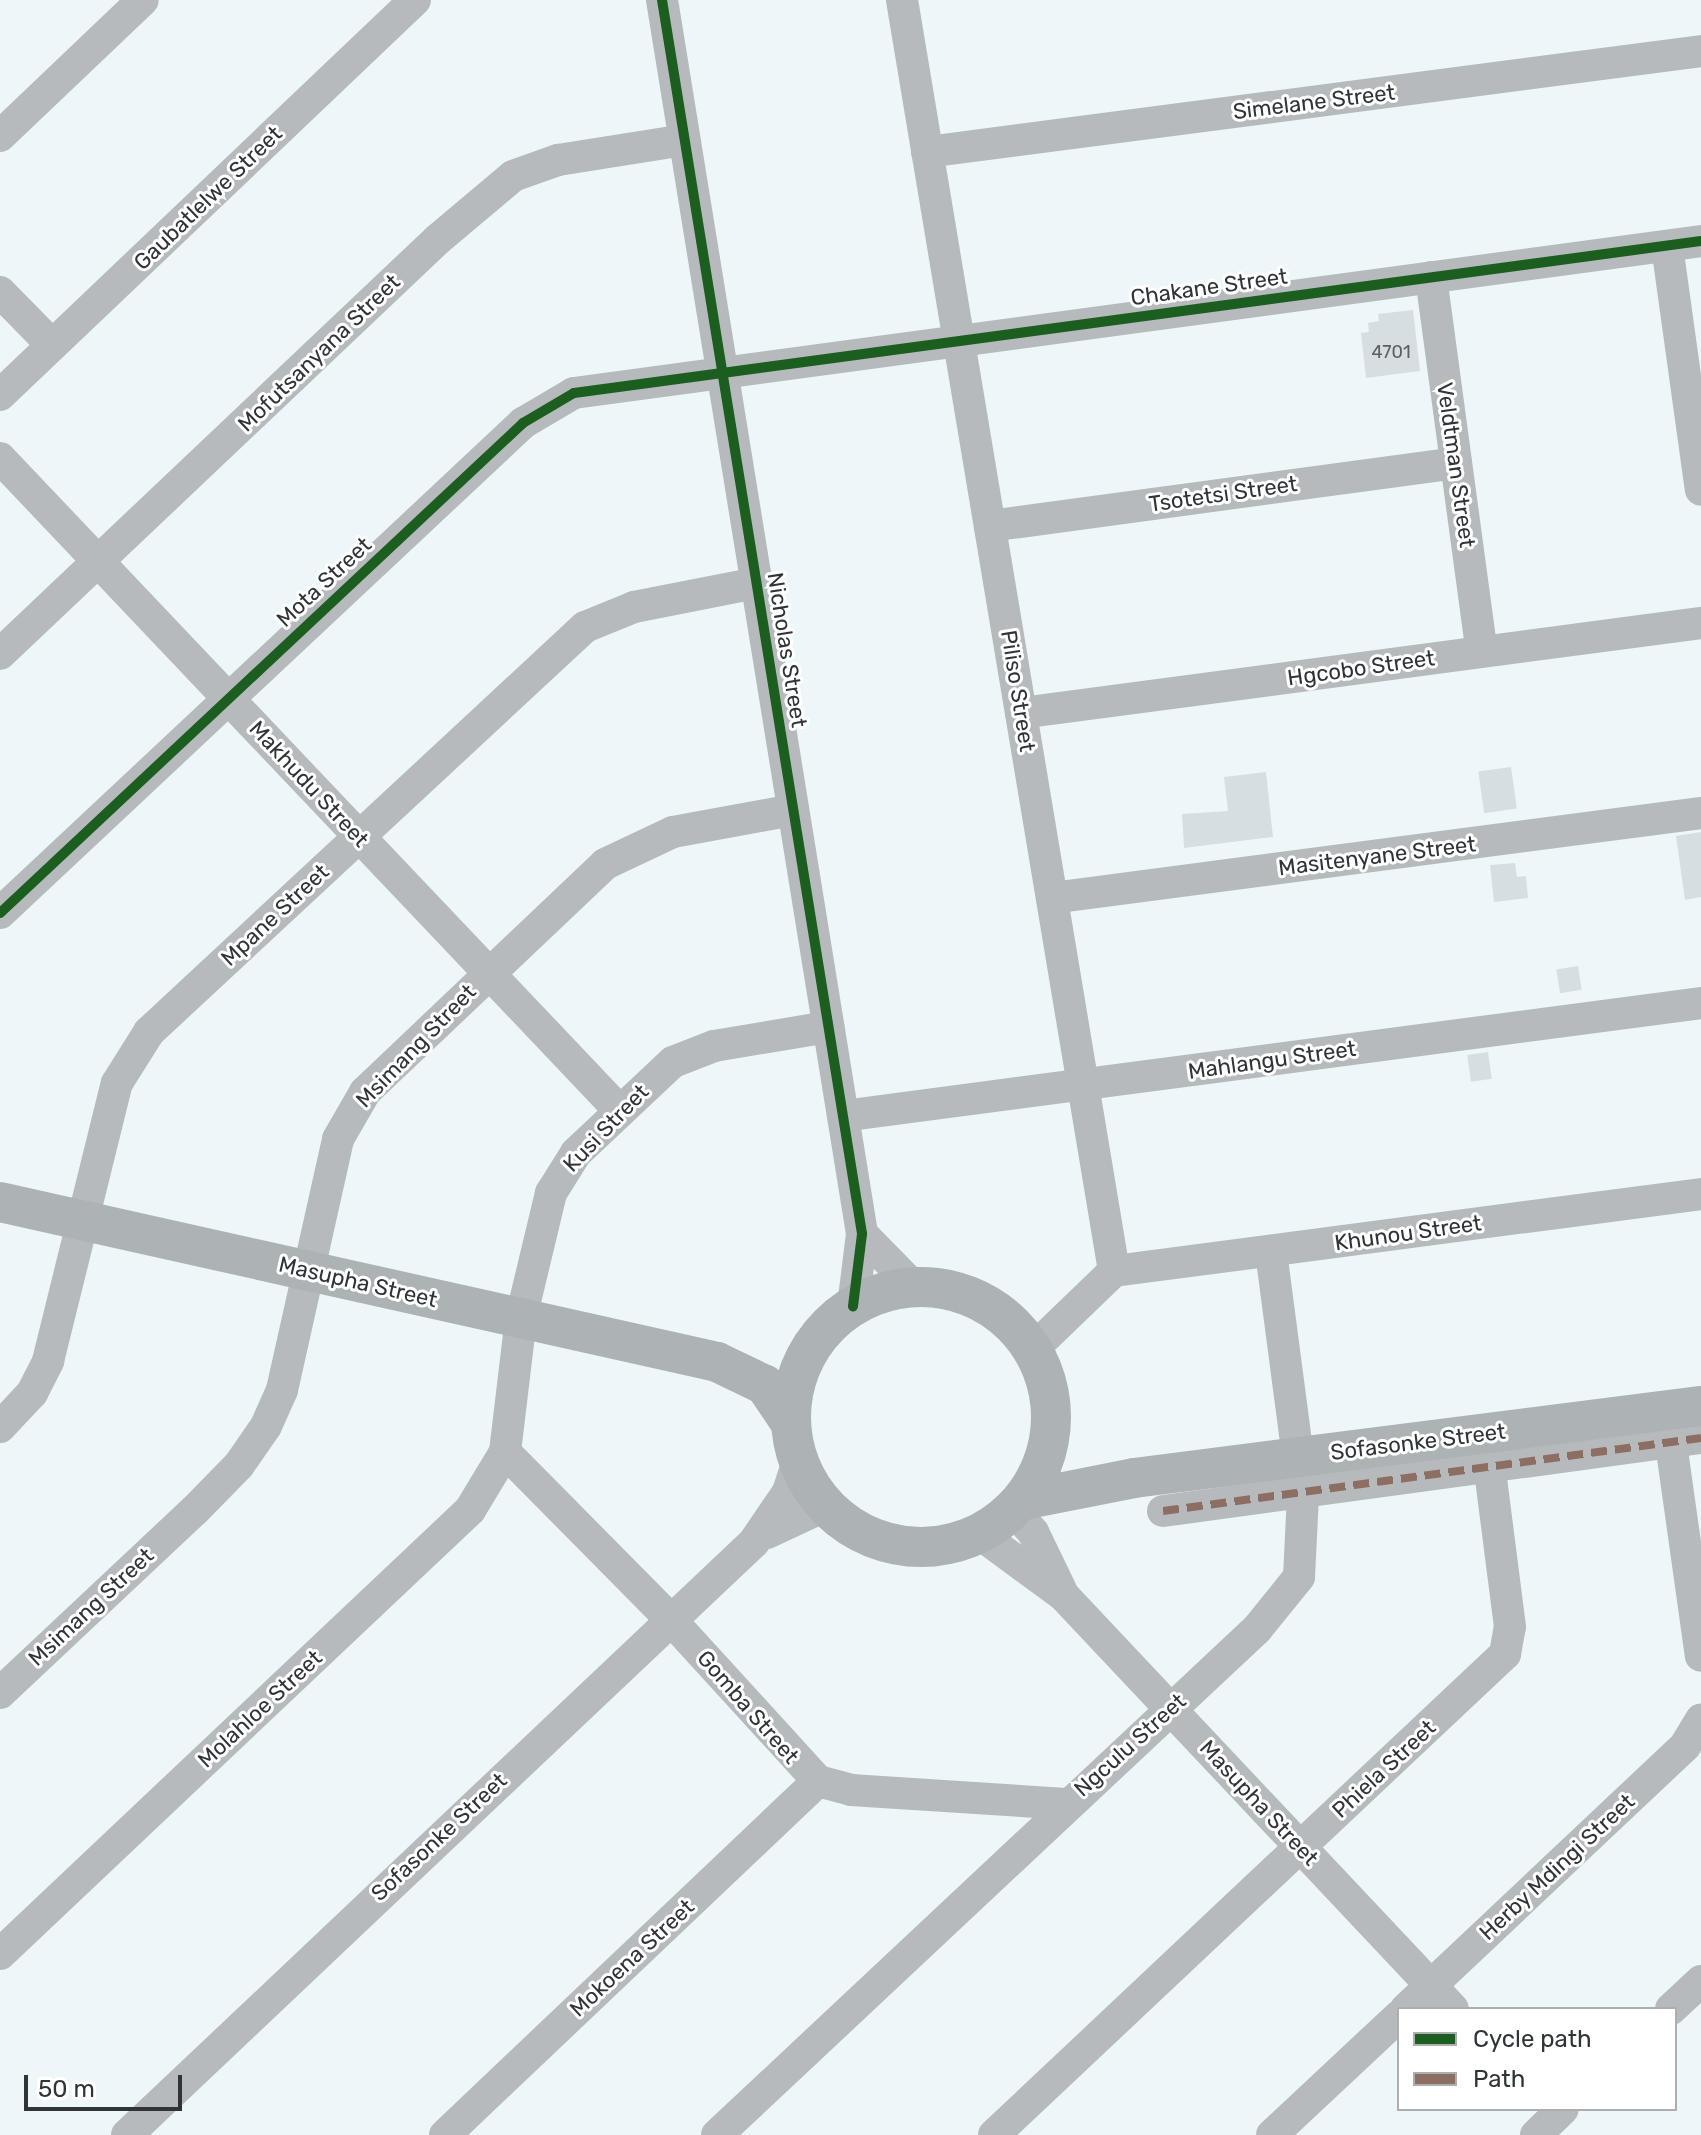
<!DOCTYPE html>
<html>
<head>
<meta charset="utf-8">
<style>
	body { margin:0 }
	#map { position:relative; width:1701px; height:2135px; overflow:hidden; background:#edf6f9; font-family:Rubik,sans-serif }
	div>[style] { position:absolute }
	.building>* { inset:0; background:#d7dee1; transform-origin:0 0 }
	.minor>* { height:32px; margin:-16px; padding:0 16px; transform-origin:16px; border-radius:16px; background:#b6babc }
	.major>* { height:40px; margin:-20px; padding:0 20px; transform-origin:20px; border-radius:20px; background:#adb2b4 }
	.major>.ring { margin:-20px; padding:0; box-sizing:content-box; background:none; border:40px solid #adb2b4; border-radius:50% }
	.quiet>* { height:8px; margin-top:-4px; transform-origin:0; background:repeating-linear-gradient(90deg,#8d6e63 0 16px,transparent 0 24px) }
	.cycleway>* { height:10px; margin:-5px; padding:0 5px; transform-origin:5px; border-radius:5px; background:#1b5e20 }
	span { translate:-50% -50%; white-space:nowrap; text-align:center; line-height:1.15; -webkit-text-stroke:6px #fff; paint-order:stroke }
	.number-label { font-size:18px; color:#5a6062 }
	.number-label span { -webkit-text-stroke-width:0 }
	.street-label { font-size:22px; color:#2f3537 }
	.legend { position:absolute; left:1397px; top:2007px; width:280px; height:104px; box-sizing:border-box; background:#fff; border:2px solid #acaeaf; margin:0; padding:10px 14px; list-style:none; font-size:24px; color:#2f3537 }
	.legend li { display:flex; align-items:center; gap:16px; height:40px }
	.legend b { width:40px; border:2px solid #acaeaf }
	.scale { position:absolute; left:24px; top:2075px; width:158px; height:36px; box-sizing:border-box; border:4px solid #2f3537; border-top:0; padding-left:10px; font-size:24px; line-height:28px; white-space:nowrap; color:#2f3537; -webkit-text-stroke:6px #fff; paint-order:stroke }
</style>
</head>
<body>
<div id="map">
	<div class="building">
		<div style="clip-path:polygon(1413px 310px,1420px 371px,1366px 378px,1361px 333px,1369px 332px,1368px 323px,1379px 321px,1378px 314px)"></div>
		<div style="left:1511px;top:767px;width:42px;height:33px;rotate:82deg"></div>
		<div style="clip-path:polygon(1266px 772px,1273px 837px,1184px 848px,1182px 814px,1228px 811px,1224px 777px)"></div>
		<div style="clip-path:polygon(1701px 832px,1701px 897px,1685px 900px,1676px 836px)"></div>
		<div style="clip-path:polygon(1515px 863px,1517px 877px,1526px 876px,1528px 898px,1494px 902px,1490px 865px)"></div>
		<div style="left:1578px;top:966px;width:24px;height:22px;rotate:81deg"></div>
		<div style="left:1488px;top:1052px;width:27px;height:21px;rotate:82deg"></div>
	</div>
	<div class="minor">
		<div style="left:662px;top:0;width:1250px;rotate:80.79deg"></div>
		<div style="left:862px;top:1234px;width:73px;rotate:97.1deg"></div>
		<div style="left:902px;top:0;width:1289px;rotate:80.53deg"></div>
		<div style="left:0;top:136px;width:197px;rotate:-43.6deg"></div>
		<div style="left:927px;top:152px;width:781px;rotate:-7.43deg"></div>
		<div style="left:1667px;top:246px;width:246px;rotate:82.1deg"></div>
		<div style="left:1431px;top:277px;width:378px;rotate:82.3deg"></div>
		<div style="left:0;top:292px;width:74px;rotate:45.5deg"></div>
		<div style="left:0;top:395px;width:573px;rotate:-43.59deg"></div>
		<div style="left:0;top:458px;width:899px;rotate:46.49deg"></div>
		<div style="left:990px;top:526px;width:470px;rotate:-7.7deg"></div>
		<div style="left:0;top:654px;width:602px;rotate:-43.45deg"></div>
		<div style="left:437px;top:240px;width:99px;rotate:-40.1deg"></div>
		<div style="left:513px;top:176px;width:48px;rotate:-19.6deg"></div>
		<div style="left:558px;top:160px;width:128px;rotate:-9deg"></div>
		<div style="left:1021px;top:713px;width:686px;rotate:-7.54deg"></div>
		<div style="left:1052px;top:898px;width:655px;rotate:-7.46deg"></div>
		<div style="left:0;top:913px;width:717px;rotate:-43.13deg"></div>
		<div style="left:523px;top:423px;width:59px;rotate:-30.5deg"></div>
		<div style="left:574px;top:393px;width:1137px;rotate:-7.68deg"></div>
		<div style="left:843px;top:1116px;width:865px;rotate:-7.5deg"></div>
		<div style="left:862px;top:1234px;width:76px;rotate:45.5deg"></div>
		<div style="left:1114px;top:1271px;width:592px;rotate:-7.47deg"></div>
		<div style="left:1033px;top:1349px;width:112px;rotate:-43.9deg"></div>
		<div style="left:1668px;top:1422px;width:236px;rotate:82deg"></div>
		<div style="left:0;top:1427px;width:47px;rotate:-46.7deg"></div>
		<div style="left:32px;top:1393px;width:36px;rotate:-63deg"></div>
		<div style="left:48px;top:1361px;width:286px;rotate:-76.1deg"></div>
		<div style="left:117px;top:1083px;width:60px;rotate:-57.9deg"></div>
		<div style="left:149px;top:1032px;width:595px;rotate:-42.89deg"></div>
		<div style="left:585px;top:627px;width:53px;rotate:-22.2deg"></div>
		<div style="left:634px;top:607px;width:124px;rotate:-11.1deg"></div>
		<div style="left:505px;top:1452px;width:238px;rotate:45.3deg"></div>
		<div style="left:672px;top:1621px;width:217px;rotate:47.6deg"></div>
		<div style="left:818px;top:1781px;width:34px;rotate:15deg"></div>
		<div style="left:851px;top:1790px;width:215px;rotate:3.7deg"></div>
		<div style="left:1013px;top:1510px;width:30px;rotate:48deg"></div>
		<div style="left:1033px;top:1532px;width:64px;rotate:64.2deg"></div>
		<div style="left:1163px;top:1511px;width:543px;rotate:-7.73deg"></div>
		<div style="left:767px;top:1533px;width:64px;rotate:-25deg"></div>
		<div style="left:980px;top:1534px;width:104px;rotate:36.4deg"></div>
		<div style="left:1064px;top:1596px;width:567px;rotate:46.71deg"></div>
		<div style="left:0;top:1693px;width:267px;rotate:-43.2deg"></div>
		<div style="left:195px;top:1510px;width:63px;rotate:-45.6deg"></div>
		<div style="left:239px;top:1465px;width:47px;rotate:-55.3deg"></div>
		<div style="left:266px;top:1426px;width:39px;rotate:-66deg"></div>
		<div style="left:282px;top:1390px;width:257px;rotate:-77.4deg"></div>
		<div style="left:338px;top:1139px;width:54px;rotate:-60.1deg"></div>
		<div style="left:365px;top:1092px;width:331px;rotate:-43.5deg"></div>
		<div style="left:605px;top:864px;width:75px;rotate:-25.2deg"></div>
		<div style="left:673px;top:832px;width:122px;rotate:-10.4deg"></div>
		<div style="left:0;top:1954px;width:647px;rotate:-43.37deg"></div>
		<div style="left:470px;top:1510px;width:68px;rotate:-58.9deg"></div>
		<div style="left:505px;top:1452px;width:135px;rotate:-83.2deg"></div>
		<div style="left:521px;top:1318px;width:129px;rotate:-76.5deg"></div>
		<div style="left:551px;top:1193px;width:47px;rotate:-58deg"></div>
		<div style="left:576px;top:1153px;width:133px;rotate:-43.2deg"></div>
		<div style="left:673px;top:1062px;width:44px;rotate:-21.3deg"></div>
		<div style="left:714px;top:1046px;width:116px;rotate:-9.5deg"></div>
		<div style="left:1406px;top:2009px;width:383px;rotate:-43.3deg"></div>
		<div style="left:1685px;top:1746px;width:31px;rotate:-59deg"></div>
		<div style="left:1671px;top:2009px;width:41px;rotate:-43deg"></div>
		<div style="left:127px;top:2135px;width:863px;rotate:-43.4deg"></div>
		<div style="left:754px;top:1542px;width:60px;rotate:-55.8deg"></div>
		<div style="left:788px;top:1492px;width:32px;rotate:-72deg"></div>
		<div style="left:445px;top:2135px;width:514px;rotate:-43.5deg"></div>
		<div style="left:717px;top:2135px;width:740px;rotate:-43.14deg"></div>
		<div style="left:1257px;top:1629px;width:67px;rotate:-51.1deg"></div>
		<div style="left:1299px;top:1577px;width:82px;rotate:-87.2deg"></div>
		<div style="left:1303px;top:1495px;width:246px;rotate:-97.5deg"></div>
		<div style="left:994px;top:2135px;width:702px;rotate:-43.27deg"></div>
		<div style="left:1505px;top:1654px;width:27px;rotate:-80deg"></div>
		<div style="left:1510px;top:1627px;width:196px;rotate:-97.3deg"></div>
		<div style="left:1272px;top:2135px;width:174px;rotate:-43.1deg"></div>
		<div style="left:1536px;top:2135px;width:37px;rotate:-44deg"></div>
	</div>
	<div class="major">
		<div style="left:0;top:1202px;width:735px;rotate:12.58deg"></div>
		<div style="left:717px;top:1362px;width:53px;rotate:25.6deg"></div>
		<div style="left:765px;top:1385px;width:45px;rotate:56deg"></div>
		<div class="ring" style="left:791px;top:1287px;width:220px;height:220px"></div>
		<div style="left:1023px;top:1500px;width:113px;rotate:-11.2deg"></div>
		<div style="left:1134px;top:1478px;width:572px;rotate:-7.24deg"></div>
	</div>
	<div class="quiet">
		<div style="left:1163px;top:1511px;width:543px;rotate:-7.73deg"></div>
	</div>
	<div class="cycleway">
		<div style="left:662px;top:0;width:1250px;rotate:80.79deg"></div>
		<div style="left:862px;top:1234px;width:73px;rotate:97.1deg"></div>
		<div style="left:0;top:913px;width:717px;rotate:-43.13deg"></div>
		<div style="left:523px;top:423px;width:59px;rotate:-30.5deg"></div>
		<div style="left:574px;top:393px;width:1137px;rotate:-7.68deg"></div>
	</div>
	<div class="number-label">
		<span style="left:1391px;top:352px">4701</span>
	</div>
	<div class="street-label">
		<span style="left:1314px;top:102px;rotate:-7deg">Simelane Street</span>
		<span style="left:208px;top:198px;rotate:-44deg">Gaubatlelwe Street</span>
		<span style="left:1209px;top:287px;rotate:-8deg">Chakane Street</span>
		<span style="left:319px;top:353px;rotate:-44deg">Mofutsanyana Street</span>
		<span style="left:1456px;top:465px;rotate:82deg">Veldtman Street</span>
		<span style="left:1223px;top:494px;rotate:-8deg">Tsotetsi Street</span>
		<span style="left:324px;top:582px;rotate:-43deg">Mota Street</span>
		<span style="left:787px;top:650px;rotate:81deg">Nicholas Street</span>
		<span style="left:1361px;top:668px;rotate:-8deg">Hgcobo Street</span>
		<span style="left:1018px;top:691px;rotate:81deg">Piliso Street</span>
		<span style="left:309px;top:784px;rotate:47deg">Makhudu Street</span>
		<span style="left:1377px;top:856px;rotate:-7deg">Masitenyane Street</span>
		<span style="left:275px;top:915px;rotate:-43deg">Mpane Street</span>
		<span style="left:416px;top:1046px;rotate:-46deg">Msimang Street</span>
		<span style="left:1272px;top:1060px;rotate:-8deg">Mahlangu Street</span>
		<span style="left:606px;top:1128px;rotate:-46deg">Kusi Street</span>
		<span style="left:1408px;top:1233px;rotate:-8deg">Khunou Street</span>
		<span style="left:358px;top:1282px;rotate:13deg">Masupha Street</span>
		<span style="left:1418px;top:1442px;rotate:-7deg">Sofasonke Street</span>
		<span style="left:91px;top:1607px;rotate:-43deg">Msimang Street</span>
		<span style="left:748px;top:1707px;rotate:49deg">Gomba Street</span>
		<span style="left:260px;top:1709px;rotate:-43deg">Molahloe Street</span>
		<span style="left:1130px;top:1745px;rotate:-42deg">Ngculu Street</span>
		<span style="left:1384px;top:1769px;rotate:-43deg">Phiela Street</span>
		<span style="left:1259px;top:1803px;rotate:47deg">Masupha Street</span>
		<span style="left:439px;top:1837px;rotate:-43deg">Sofasonke Street</span>
		<span style="left:1557px;top:1867px;rotate:-43deg">Herby Mdingi Street</span>
		<span style="left:632px;top:1958px;rotate:-43deg">Mokoena Street</span>
	</div>
	<ul class="legend">
	<li><b style="height:10px;background:#1b5e20"></b>Cycle path</li>
	<li><b style="height:10px;background:#8d6e63"></b>Path</li>
	</ul>
	<div class="scale">50 m</div>
</div>
</body>
</html>
